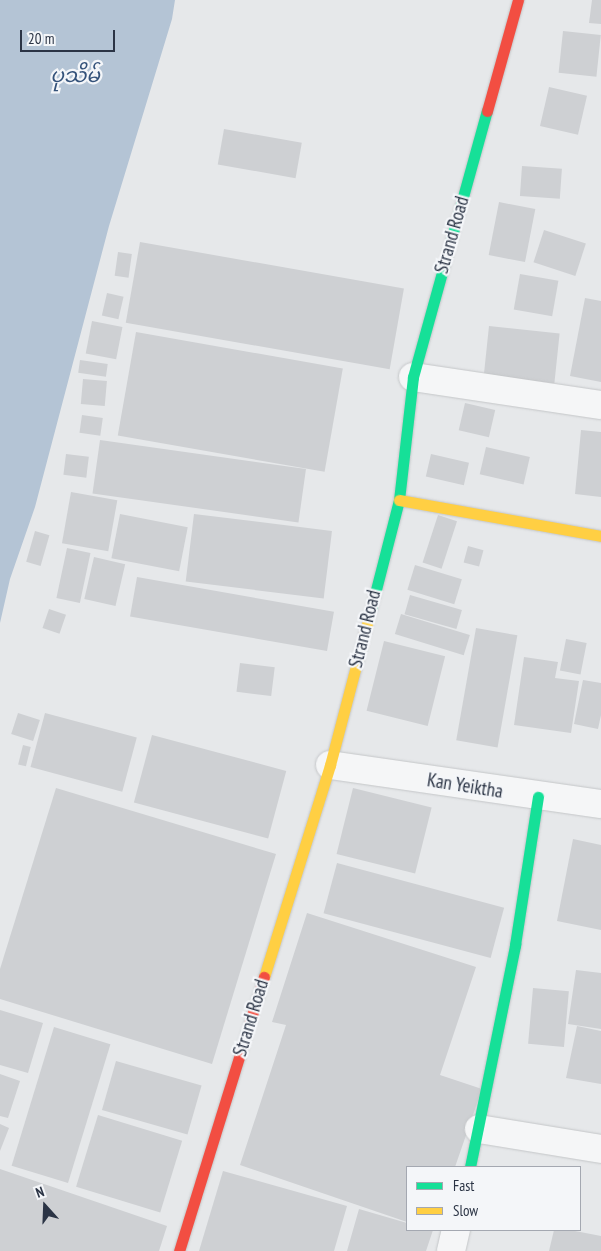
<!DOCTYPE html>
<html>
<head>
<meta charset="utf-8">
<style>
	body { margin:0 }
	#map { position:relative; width:601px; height:1251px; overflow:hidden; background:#e6e8ea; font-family:"PT Sans Narrow","Noto Sans Myanmar",sans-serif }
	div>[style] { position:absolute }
	.water>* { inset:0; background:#b4c4d5 }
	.building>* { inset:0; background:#ced0d3; transform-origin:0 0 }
	.roads { filter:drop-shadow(0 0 1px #c4c6c8) drop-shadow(0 0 1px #c4c6c8) }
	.street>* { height:28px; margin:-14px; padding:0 14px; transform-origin:14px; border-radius:14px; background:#f5f6f7 }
	.fast>* { height:11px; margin:-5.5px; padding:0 5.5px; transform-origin:5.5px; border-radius:5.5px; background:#16e098 }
	.slow>* { height:11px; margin:-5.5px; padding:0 5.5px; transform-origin:5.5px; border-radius:5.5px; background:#ffcf43 }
	.jam>* { height:11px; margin:-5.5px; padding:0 5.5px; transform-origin:5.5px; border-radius:5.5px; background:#f24e42 }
	span { translate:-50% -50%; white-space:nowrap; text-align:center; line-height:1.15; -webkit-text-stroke:4.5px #f4f6f9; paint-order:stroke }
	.street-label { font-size:19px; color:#2b3445 }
	.water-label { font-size:20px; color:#34527a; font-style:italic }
	.legend { position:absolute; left:406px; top:1166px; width:175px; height:65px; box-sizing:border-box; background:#f4f6f9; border:1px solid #a4a8b1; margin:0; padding:6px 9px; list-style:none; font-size:15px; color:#2b3445 }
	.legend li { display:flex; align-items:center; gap:10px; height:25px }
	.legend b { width:25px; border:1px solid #a4a8b1 }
	.north { position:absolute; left:20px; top:1181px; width:50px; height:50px; -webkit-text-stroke:4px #f4f6f9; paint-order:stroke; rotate:340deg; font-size:14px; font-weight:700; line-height:20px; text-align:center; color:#2b3445 }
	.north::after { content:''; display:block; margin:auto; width:18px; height:22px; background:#2b3445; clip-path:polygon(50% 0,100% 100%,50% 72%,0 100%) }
	.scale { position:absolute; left:20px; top:30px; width:95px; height:22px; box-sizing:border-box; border:2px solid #2b3445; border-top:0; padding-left:6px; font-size:15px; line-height:18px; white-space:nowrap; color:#2b3445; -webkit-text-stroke:4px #f4f6f9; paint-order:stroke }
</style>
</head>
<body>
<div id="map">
	<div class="water">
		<div style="clip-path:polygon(0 0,175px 0,172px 19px,109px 226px,35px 507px,10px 579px,0 623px)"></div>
	</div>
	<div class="building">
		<div style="clip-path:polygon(592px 0,601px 0,601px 24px,589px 23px)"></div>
		<div style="left:563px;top:31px;width:38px;height:42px;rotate:6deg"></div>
		<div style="left:549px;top:87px;width:39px;height:40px;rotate:13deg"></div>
		<div style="left:224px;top:129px;width:79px;height:36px;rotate:10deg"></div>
		<div style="left:522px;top:166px;width:40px;height:30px;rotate:4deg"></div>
		<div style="left:499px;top:202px;width:37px;height:54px;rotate:11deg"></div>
		<div style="left:544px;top:230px;width:44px;height:34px;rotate:18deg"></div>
		<div style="left:140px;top:242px;width:268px;height:82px;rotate:10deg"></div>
		<div style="left:118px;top:252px;width:14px;height:24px;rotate:8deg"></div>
		<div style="left:520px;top:274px;width:39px;height:36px;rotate:10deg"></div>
		<div style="left:107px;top:293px;width:17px;height:23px;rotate:13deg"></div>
		<div style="clip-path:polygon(585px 298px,601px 301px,601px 382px,570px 376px)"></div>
		<div style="left:92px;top:321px;width:31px;height:33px;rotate:11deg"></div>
		<div style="left:489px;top:326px;width:71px;height:50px;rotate:6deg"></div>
		<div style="left:136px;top:332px;width:210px;height:105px;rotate:10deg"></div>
		<div style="left:80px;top:360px;width:28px;height:13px;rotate:8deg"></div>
		<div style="left:83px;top:379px;width:24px;height:25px;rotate:5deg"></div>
		<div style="left:465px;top:403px;width:31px;height:28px;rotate:13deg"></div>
		<div style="left:82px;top:415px;width:21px;height:18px;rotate:8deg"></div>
		<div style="clip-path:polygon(581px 430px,601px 432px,601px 497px,575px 494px)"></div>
		<div style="left:100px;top:440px;width:208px;height:54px;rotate:8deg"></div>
		<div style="left:486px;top:447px;width:45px;height:28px;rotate:13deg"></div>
		<div style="left:66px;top:454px;width:23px;height:21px;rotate:7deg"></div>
		<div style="left:431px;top:454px;width:39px;height:23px;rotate:13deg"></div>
		<div style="left:71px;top:492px;width:47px;height:52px;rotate:10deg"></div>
		<div style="left:120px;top:514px;width:69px;height:45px;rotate:11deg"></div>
		<div style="left:194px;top:514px;width:139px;height:68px;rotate:7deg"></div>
		<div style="left:438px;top:515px;width:20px;height:50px;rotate:18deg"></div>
		<div style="left:35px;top:531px;width:15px;height:32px;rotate:16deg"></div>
		<div style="left:468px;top:546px;width:16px;height:17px;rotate:15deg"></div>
		<div style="left:67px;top:548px;width:24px;height:51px;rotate:12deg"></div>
		<div style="left:94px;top:557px;width:32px;height:43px;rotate:13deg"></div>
		<div style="left:415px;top:565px;width:49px;height:26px;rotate:17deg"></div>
		<div style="left:137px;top:577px;width:200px;height:40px;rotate:10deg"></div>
		<div style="left:410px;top:595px;width:54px;height:20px;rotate:16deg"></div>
		<div style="left:49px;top:609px;width:18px;height:20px;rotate:19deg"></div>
		<div style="left:401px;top:614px;width:72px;height:21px;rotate:17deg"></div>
		<div style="left:476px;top:628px;width:42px;height:114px;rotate:10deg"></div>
		<div style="left:566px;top:639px;width:21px;height:32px;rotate:11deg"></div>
		<div style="left:384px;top:641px;width:63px;height:72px;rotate:14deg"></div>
		<div style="clip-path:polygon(524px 657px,558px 662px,555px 678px,579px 681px,571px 733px,514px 725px)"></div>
		<div style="left:240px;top:663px;width:35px;height:29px;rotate:7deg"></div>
		<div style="clip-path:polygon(583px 680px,601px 683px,601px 715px,598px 729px,574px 724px)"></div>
		<div style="left:18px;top:713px;width:23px;height:22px;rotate:18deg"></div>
		<div style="left:45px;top:713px;width:95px;height:56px;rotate:15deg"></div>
		<div style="left:152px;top:735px;width:139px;height:70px;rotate:15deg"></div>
		<div style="left:23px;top:745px;width:8px;height:20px;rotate:14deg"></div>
		<div style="clip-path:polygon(56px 788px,276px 854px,212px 1064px,0 999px,0 969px)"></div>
		<div style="left:353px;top:788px;width:81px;height:68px;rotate:14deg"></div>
		<div style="clip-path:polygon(573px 839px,601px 845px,601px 930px,557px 921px)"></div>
		<div style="left:337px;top:863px;width:173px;height:52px;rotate:15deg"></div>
		<div style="clip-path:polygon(307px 913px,476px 967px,440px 1075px,482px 1089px,455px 1167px,407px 1167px,407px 1222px,240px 1165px,286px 1025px,272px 1022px)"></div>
		<div style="clip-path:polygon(576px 970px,601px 973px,601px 1029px,568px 1024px)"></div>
		<div style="left:533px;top:988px;width:36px;height:56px;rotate:5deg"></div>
		<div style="clip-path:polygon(0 1010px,43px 1023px,28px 1073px,0 1065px)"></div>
		<div style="clip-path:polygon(577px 1026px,601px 1031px,601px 1084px,566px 1078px)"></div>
		<div style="left:54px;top:1027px;width:59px;height:145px;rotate:17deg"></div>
		<div style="left:116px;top:1061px;width:89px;height:51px;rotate:16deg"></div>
		<div style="clip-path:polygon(0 1074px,20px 1081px,8px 1118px,0 1116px)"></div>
		<div style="left:98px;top:1115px;width:88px;height:75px;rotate:17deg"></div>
		<div style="clip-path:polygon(0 1124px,9px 1128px,0 1151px)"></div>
		<div style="clip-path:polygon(0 1169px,167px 1226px,159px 1251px,0 1251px)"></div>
		<div style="clip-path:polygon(223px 1171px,347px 1206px,334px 1251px,199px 1251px)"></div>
		<div style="clip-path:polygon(359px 1209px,407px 1223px,407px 1230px,433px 1230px,426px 1251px,347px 1251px)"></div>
		<div style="clip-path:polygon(554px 1230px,570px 1230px,601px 1236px,601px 1251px,549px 1251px)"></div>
	</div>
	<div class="roads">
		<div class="street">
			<div style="left:413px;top:377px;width:190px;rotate:8.5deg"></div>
			<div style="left:330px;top:765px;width:274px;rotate:8.2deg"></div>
			<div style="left:479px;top:1129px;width:124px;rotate:9.3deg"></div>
			<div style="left:451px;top:1251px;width:22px;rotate:-77deg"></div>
		</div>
		<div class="fast">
			<div style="left:370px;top:613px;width:117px;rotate:-75.6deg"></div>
			<div style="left:399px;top:500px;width:124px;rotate:-83.5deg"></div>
			<div style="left:413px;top:377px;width:276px;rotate:-74.5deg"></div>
			<div style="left:470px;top:1167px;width:227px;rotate:-78.5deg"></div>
			<div style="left:515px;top:945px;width:150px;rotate:-81.2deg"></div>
		</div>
		<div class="slow">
			<div style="left:399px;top:500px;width:205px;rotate:10.1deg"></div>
			<div style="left:264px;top:977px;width:222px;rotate:-72.7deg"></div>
			<div style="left:330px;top:765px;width:157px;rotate:-75.3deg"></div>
		</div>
		<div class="jam">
			<div style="left:487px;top:111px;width:115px;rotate:-74.4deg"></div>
			<div style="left:179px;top:1251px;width:287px;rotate:-72.8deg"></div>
		</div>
	</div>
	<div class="street-label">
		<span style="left:452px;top:235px;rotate:-74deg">Strand Road</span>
		<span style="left:365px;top:629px;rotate:-76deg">Strand Road</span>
		<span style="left:465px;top:786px;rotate:9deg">Kan Yeiktha</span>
		<span style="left:251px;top:1018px;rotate:-73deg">Strand Road</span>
	</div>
	<div class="water-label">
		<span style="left:75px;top:75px">ပုသိမ်</span>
	</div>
	<ul class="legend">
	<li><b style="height:6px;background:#16e098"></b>Fast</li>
	<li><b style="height:6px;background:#ffcf43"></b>Slow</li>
	</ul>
	<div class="north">N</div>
	<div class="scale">20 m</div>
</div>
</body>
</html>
